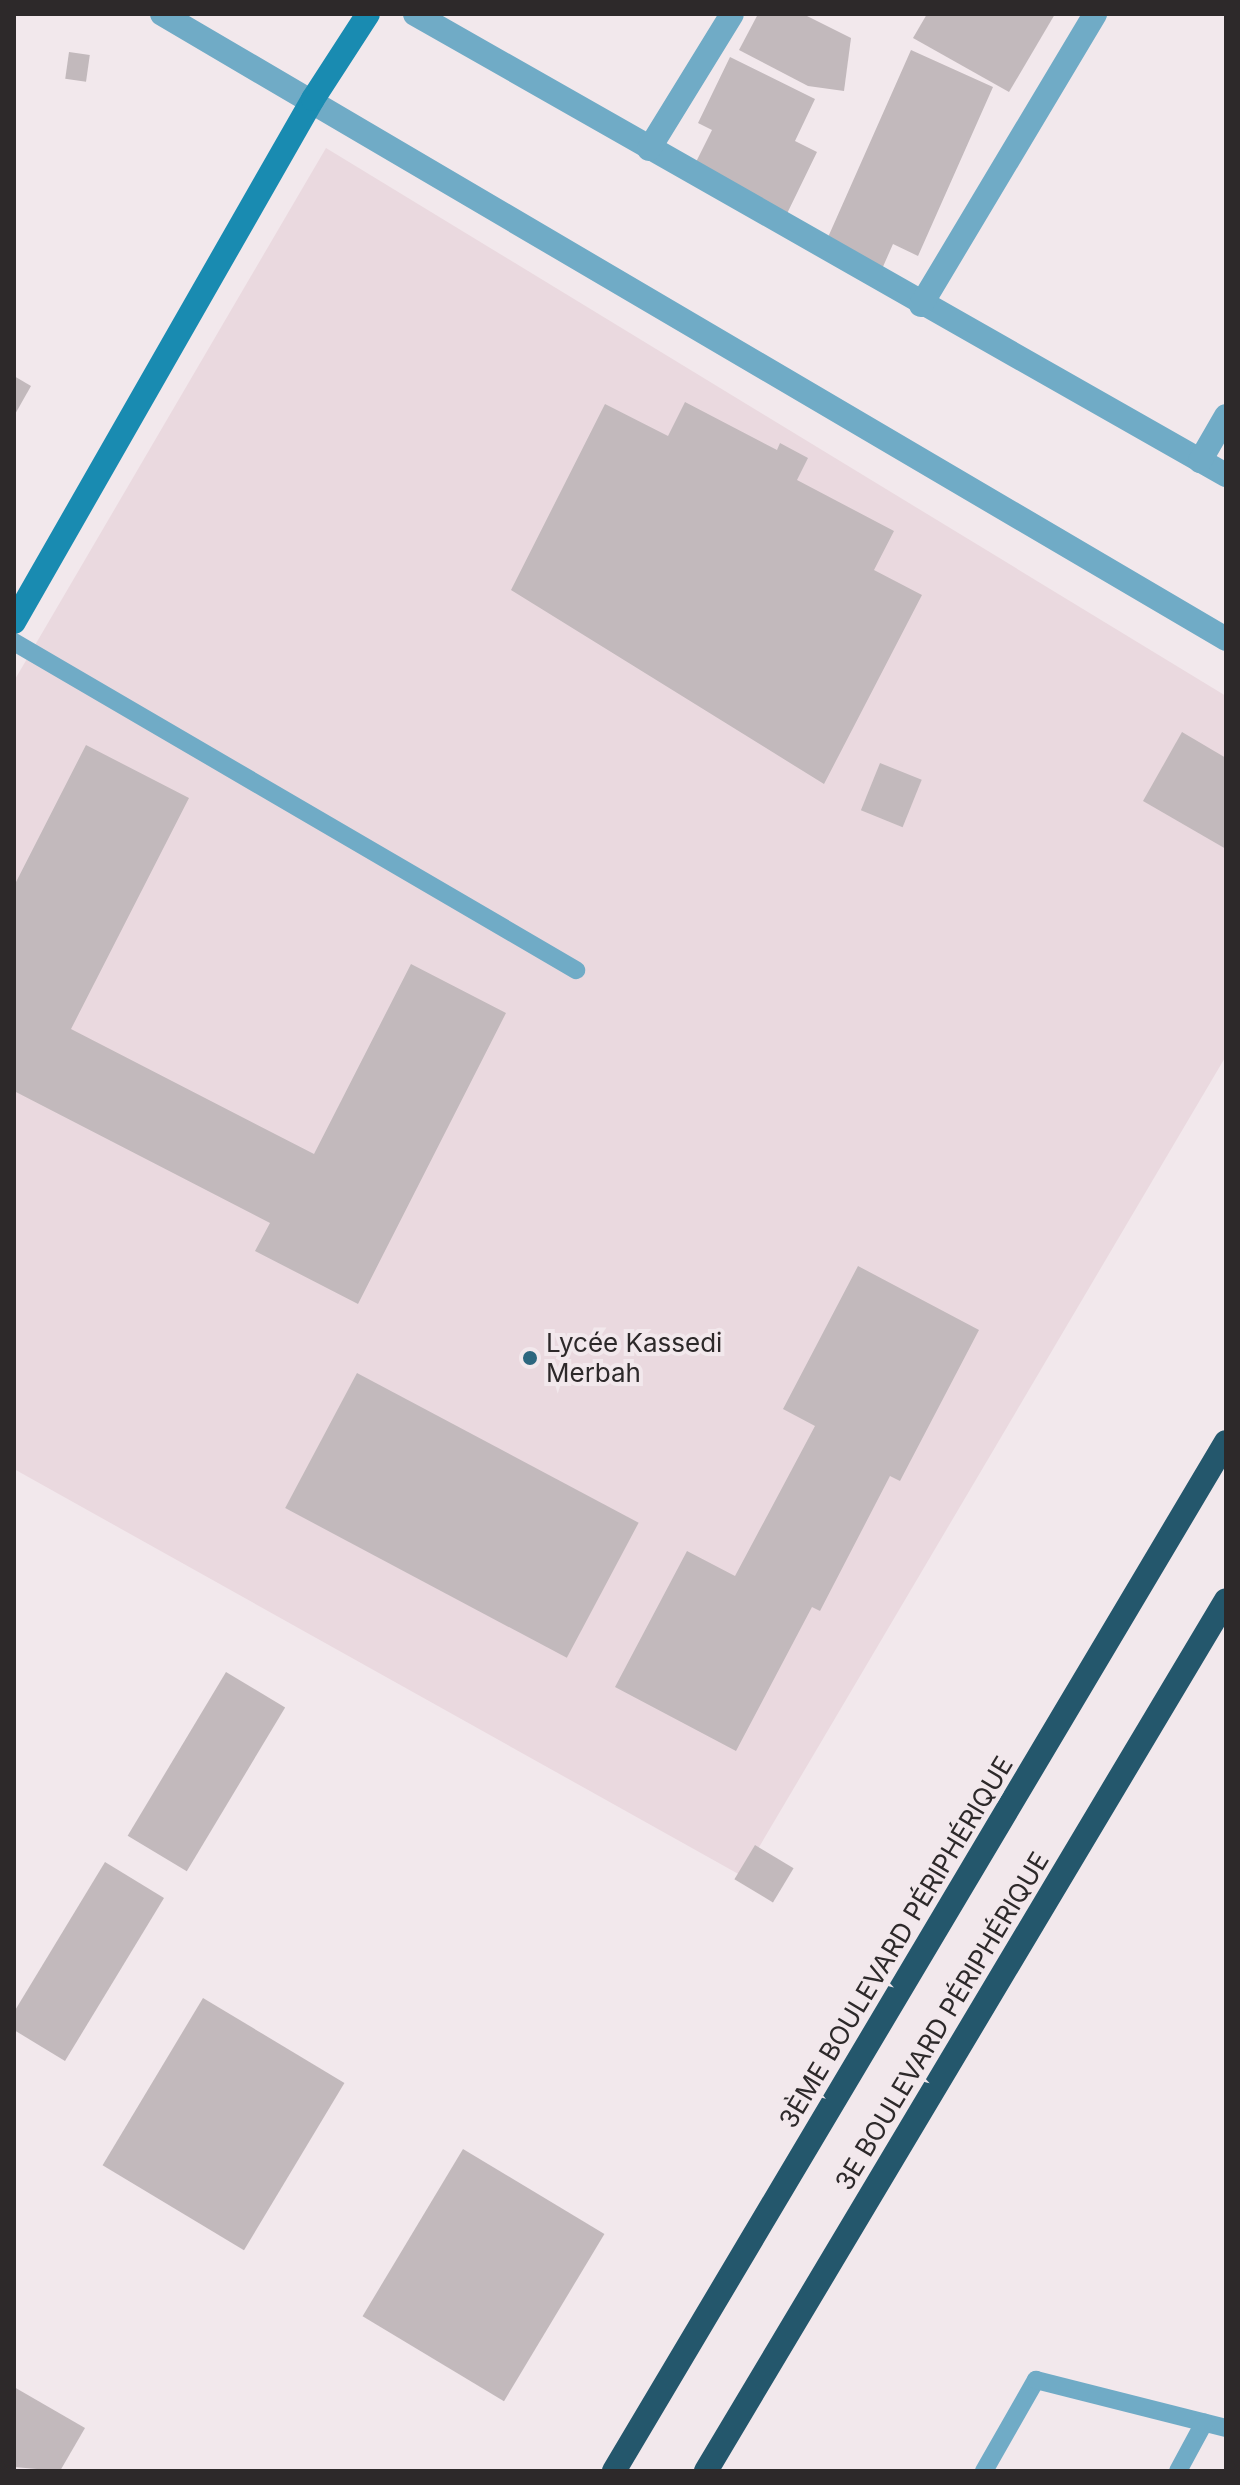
<!DOCTYPE html>
<html>
<head>
<meta charset="utf-8">
<style>
	body { margin:0 }
	#map { position:relative; width:1240px; height:2485px; overflow:hidden; background:#f2e8ec; font-family:Inter,sans-serif }
	div>[style] { position:absolute }
	.built>* { inset:0; background:#ead9df }
	.building>* { inset:0; background:#c2b9bc; transform-origin:0 0 }
	.lane>* { height:18px; margin:-9px; padding:0 9px; transform-origin:9px; border-radius:9px; background:#70abc6 }
	.street>* { height:24px; margin:-12px; padding:0 12px; transform-origin:12px; border-radius:12px; background:#70abc6 }
	.secondary>* { height:24px; margin:-12px; padding:0 12px; transform-origin:12px; border-radius:12px; background:#198bb1 }
	.highway>* { height:24px; margin:-12px; padding:0 12px; transform-origin:12px; border-radius:12px; background:#24576c }
	.dots>* { width:22px; height:22px; translate:-50% -50%; box-sizing:border-box; border:4px solid #f2e8ec; border-radius:50% }
	span { translate:-50% -50%; white-space:nowrap; text-align:center; line-height:1.15; -webkit-text-stroke:8px #f2e8ec; paint-order:stroke }
	.poi-label { font-size:26px; color:#2d292a }
	.left { translate:0 -50%; text-align:left }
	.street-label { font-size:26px; color:#2d292a }
	.frame { position:absolute; inset:0; border:16px solid #2d292a; pointer-events:none }
</style>
</head>
<body>
<div id="map">
	<div class="built">
		<div style="clip-path:polygon(326px 148px,1226px 696px,1226px 1056px,742px 1876px,14px 1469px,14px 681px)"></div>
	</div>
	<div class="building">
		<div style="clip-path:polygon(758px 14px,803px 14px,851px 38px,844px 91px,808px 86px,739px 50px)"></div>
		<div style="clip-path:polygon(927px 14px,1055px 14px,1009px 92px,913px 38px)"></div>
		<div style="clip-path:polygon(911px 50px,993px 87px,918px 256px,893px 244px,878px 278px,821px 253px)"></div>
		<div style="left:69px;top:52px;width:21px;height:27px;rotate:8deg"></div>
		<div style="clip-path:polygon(730px 57px,815px 99px,795px 141px,817px 152px,779px 230px,691px 172px,712px 130px,698px 123px)"></div>
		<div style="clip-path:polygon(14px 376px,31px 386px,14px 416px)"></div>
		<div style="clip-path:polygon(685px 402px,777px 450px,780px 443px,808px 458px,797px 480px,894px 531px,874px 570px,922px 595px,824px 784px,511px 590px,605px 404px,668px 436px)"></div>
		<div style="clip-path:polygon(1182px 732px,1226px 758px,1226px 849px,1143px 801px)"></div>
		<div style="clip-path:polygon(86px 745px,189px 798px,71px 1029px,314px 1154px,411px 964px,506px 1013px,358px 1304px,255px 1251px,270px 1223px,14px 1091px,14px 886px)"></div>
		<div style="left:880px;top:763px;width:45px;height:51px;rotate:22deg"></div>
		<div style="clip-path:polygon(858px 1266px,979px 1330px,900px 1481px,890px 1476px,820px 1611px,812px 1607px,736px 1751px,615px 1687px,687px 1551px,735px 1576px,815px 1426px,783px 1409px)"></div>
		<div style="left:357px;top:1373px;width:319px;height:153px;rotate:28deg"></div>
		<div style="left:226px;top:1672px;width:69px;height:191px;rotate:31deg"></div>
		<div style="left:755px;top:1845px;width:45px;height:40px;rotate:31deg"></div>
		<div style="clip-path:polygon(105px 1862px,164px 1898px,65px 2061px,14px 2030px,14px 2012px)"></div>
		<div style="left:203px;top:1998px;width:165px;height:195px;rotate:31deg"></div>
		<div style="left:463px;top:2149px;width:165px;height:195px;rotate:31deg"></div>
		<div style="clip-path:polygon(14px 2387px,85px 2428px,60px 2471px,14px 2467px)"></div>
	</div>
	<div class="lane">
		<div style="left:14px;top:642px;width:651px;rotate:30.27deg"></div>
		<div style="left:984px;top:2471px;width:105px;rotate:-60.3deg"></div>
		<div style="left:1036px;top:2380px;width:196px;rotate:14.2deg"></div>
		<div style="left:1178px;top:2471px;width:55px;rotate:-61.6deg"></div>
	</div>
	<div class="street">
		<div style="left:162px;top:14px;width:1234px;rotate:30.43deg"></div>
		<div style="left:415px;top:14px;width:933px;rotate:29.62deg"></div>
		<div style="left:649px;top:149px;width:158px;rotate:-58.4deg"></div>
		<div style="left:921px;top:305px;width:339px;rotate:-59.1deg"></div>
		<div style="left:1200px;top:461px;width:52px;rotate:-60deg"></div>
	</div>
	<div class="secondary">
		<div style="left:14px;top:622px;width:602px;rotate:-60.24deg"></div>
		<div style="left:313px;top:99px;width:101px;rotate:-57.1deg"></div>
	</div>
	<div class="highway">
		<div style="left:614px;top:2471px;width:1197px;rotate:-59.26deg"></div>
		<div style="left:706px;top:2471px;width:1014px;rotate:-59.16deg"></div>
	</div>
	<div class="dots">
		<div style="left:530px;top:1358px;background:#2c677f"></div>
	</div>
	<div class="poi-label">
		<span class="left" style="left:546px;top:1358px">Lycée Kassedi<br>Merbah</span>
	</div>
	<div class="street-label">
		<span style="left:896px;top:1942px;rotate:-59deg">3ÈME BOULEVARD PÉRIPHÉRIQUE</span>
		<span style="left:942px;top:2021px;rotate:-59deg">3E BOULEVARD PÉRIPHÉRIQUE</span>
	</div>
	<div class="frame"></div>
</div>
</body>
</html>
